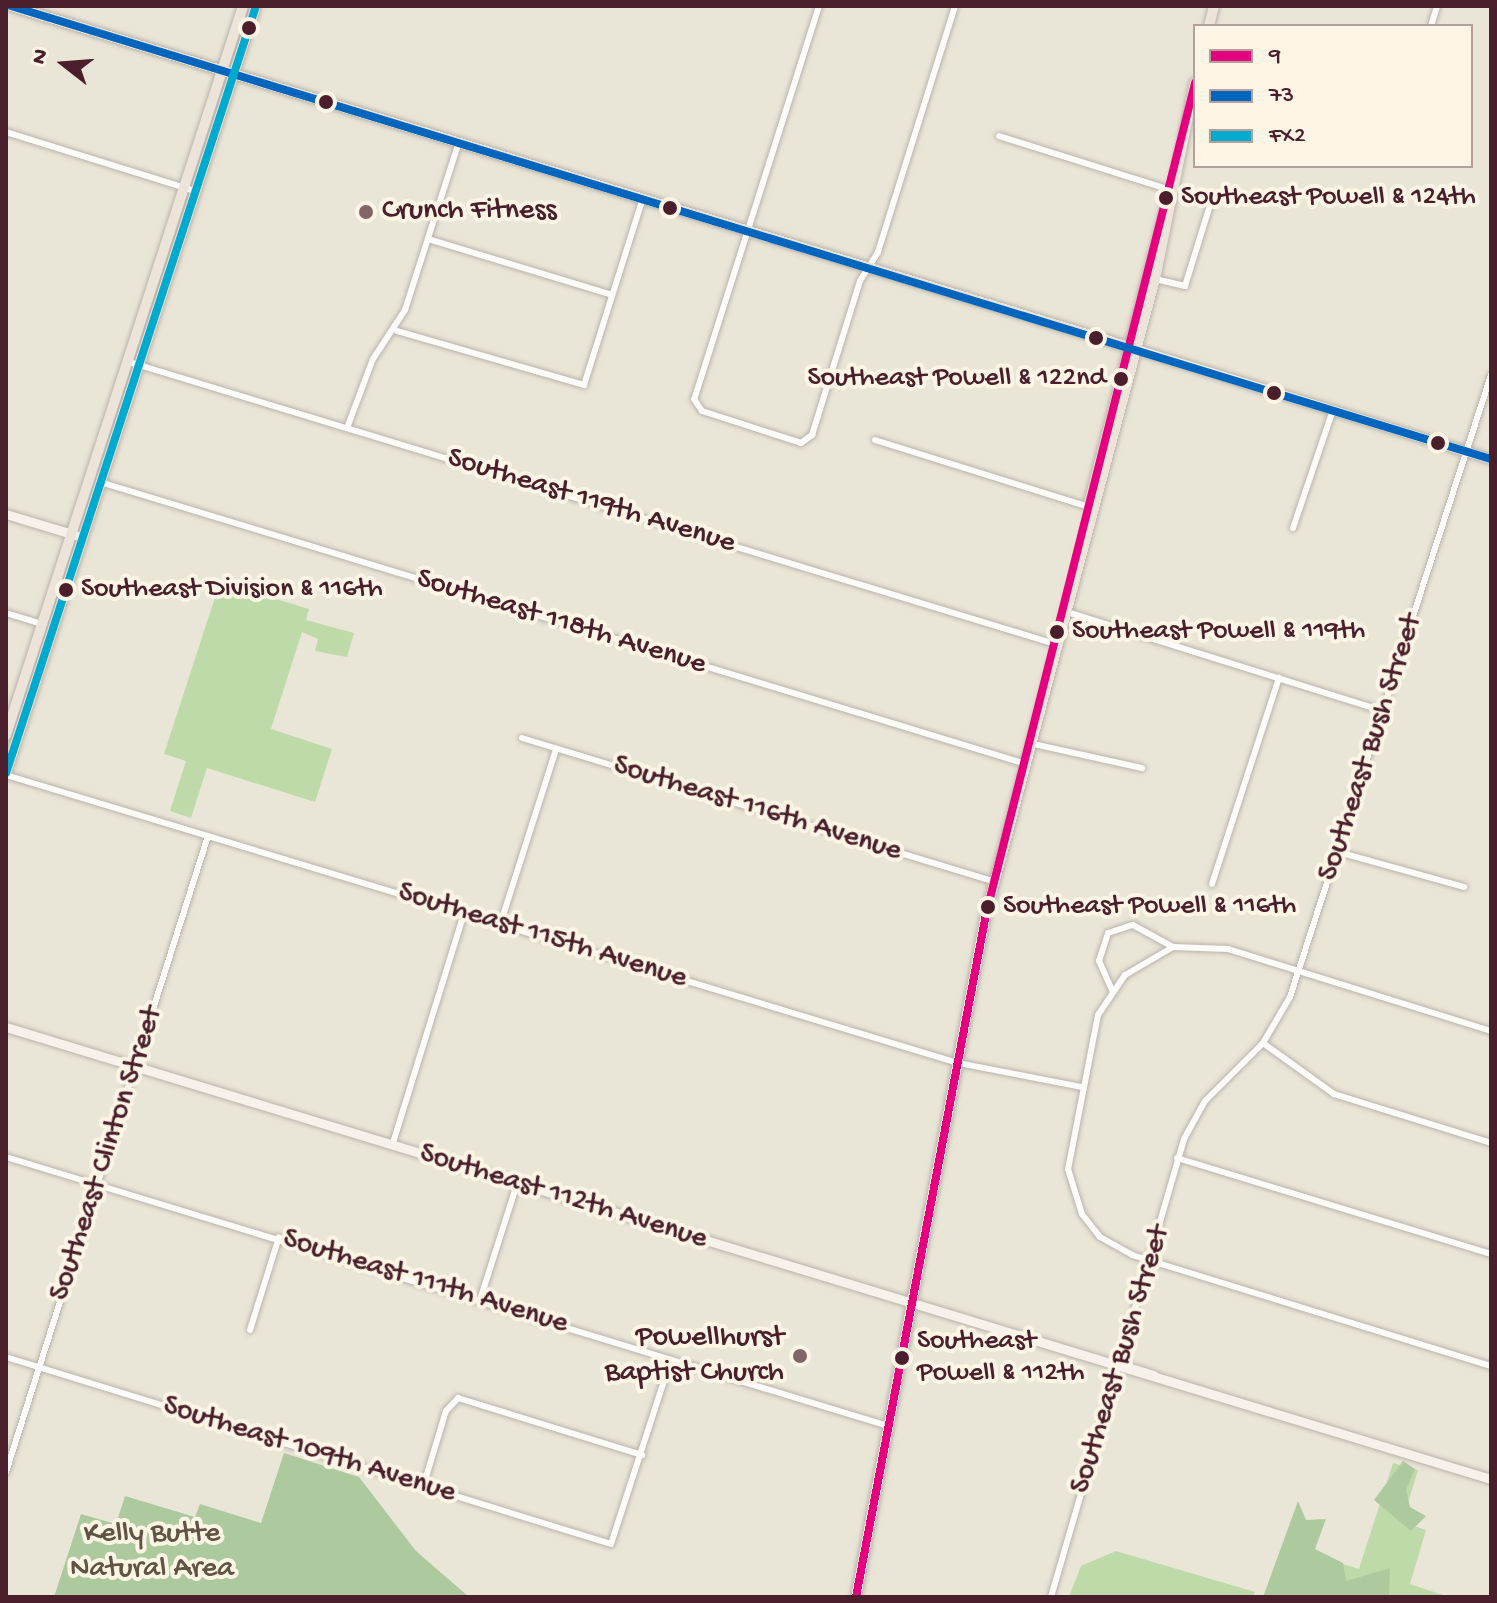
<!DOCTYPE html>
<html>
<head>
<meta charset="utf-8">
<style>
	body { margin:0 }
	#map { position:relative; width:1497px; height:1603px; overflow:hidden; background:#eae6d7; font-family:"Gochi Hand",sans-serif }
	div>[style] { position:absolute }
	.green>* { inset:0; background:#bedaa9 }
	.forest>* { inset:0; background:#adca9f }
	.roads { filter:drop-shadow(0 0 2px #bab3ac) drop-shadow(0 0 2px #bab3ac) }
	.street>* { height:6px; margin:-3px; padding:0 3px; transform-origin:3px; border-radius:3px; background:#fcfbf9 }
	.secondary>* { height:9px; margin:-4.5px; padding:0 4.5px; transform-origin:4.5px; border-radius:4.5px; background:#f6f2eb }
	.primary>* { height:10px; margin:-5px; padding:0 5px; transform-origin:5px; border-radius:5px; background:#ece3d9 }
	.bus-1>* { height:8px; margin:-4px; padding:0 4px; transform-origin:4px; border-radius:4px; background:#e5007d }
	.bus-2>* { height:8px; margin:-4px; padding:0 4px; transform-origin:4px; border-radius:4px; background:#0065bd }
	.bus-3>* { height:8px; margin:-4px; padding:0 4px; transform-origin:4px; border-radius:4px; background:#00a9ce }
	.dots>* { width:22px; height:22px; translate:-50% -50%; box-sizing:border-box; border:4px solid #fcf5e5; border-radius:50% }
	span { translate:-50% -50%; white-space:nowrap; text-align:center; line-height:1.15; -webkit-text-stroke:8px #fcf5e5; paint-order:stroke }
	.bus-label { font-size:28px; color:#4a1f2b }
	.left { translate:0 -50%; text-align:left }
	.right { translate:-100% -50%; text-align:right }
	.poi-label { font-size:30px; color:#4a1f2b }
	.street-label { font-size:30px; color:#4a1f2b }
	.park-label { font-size:30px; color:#625445 }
	.frame { position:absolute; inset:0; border:8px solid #4a1f2b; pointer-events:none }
	.legend { position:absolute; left:1193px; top:24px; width:280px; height:144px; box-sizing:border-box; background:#fcf5e5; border:2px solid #b59f9b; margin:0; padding:10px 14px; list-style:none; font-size:24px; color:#4a1f2b }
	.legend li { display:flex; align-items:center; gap:16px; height:40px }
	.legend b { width:40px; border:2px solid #b59f9b }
	.north { position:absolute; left:24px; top:24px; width:80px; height:80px; -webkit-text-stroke:6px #fcf5e5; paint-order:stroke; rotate:287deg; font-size:22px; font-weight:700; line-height:32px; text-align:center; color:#4a1f2b }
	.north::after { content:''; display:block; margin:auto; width:28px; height:36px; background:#4a1f2b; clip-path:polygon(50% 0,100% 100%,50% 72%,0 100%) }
</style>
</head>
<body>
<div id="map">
	<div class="green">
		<div style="clip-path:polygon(220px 582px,309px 609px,306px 620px,354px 633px,347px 657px,315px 651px,318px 639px,302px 632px,271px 729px,332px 749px,315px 802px,207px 768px,191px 818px,170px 811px,186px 761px,164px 754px)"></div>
		<div style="clip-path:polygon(1393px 1463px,1418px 1470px,1402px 1522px,1426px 1530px,1410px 1584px,1449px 1597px,1268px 1597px,1284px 1546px,1359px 1569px)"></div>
		<div style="clip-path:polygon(1116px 1551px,1255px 1592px,1253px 1597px,1069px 1597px,1081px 1566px)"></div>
	</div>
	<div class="forest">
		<div style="clip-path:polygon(284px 1453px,359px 1477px,416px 1551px,469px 1597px,54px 1597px,81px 1514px,116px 1524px,125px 1496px,195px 1517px,200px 1504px,261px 1523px)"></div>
		<div style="clip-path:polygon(1403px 1461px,1415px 1469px,1406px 1490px,1410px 1507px,1426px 1516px,1411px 1531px,1374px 1500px)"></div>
		<div style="clip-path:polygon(1298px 1501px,1306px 1520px,1326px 1519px,1315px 1549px,1343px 1563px,1346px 1581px,1390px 1568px,1389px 1597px,1263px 1597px)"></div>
	</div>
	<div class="roads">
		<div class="street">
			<div style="left:819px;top:6px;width:412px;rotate:107.6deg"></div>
			<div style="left:694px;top:399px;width:14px;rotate:56deg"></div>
			<div style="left:702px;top:411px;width:104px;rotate:17.9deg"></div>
			<div style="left:801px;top:443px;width:14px;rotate:-36deg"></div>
			<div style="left:812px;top:435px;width:161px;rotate:-72.7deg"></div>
			<div style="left:860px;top:281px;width:34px;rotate:-58deg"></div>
			<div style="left:878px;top:252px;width:258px;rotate:-72.6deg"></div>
			<div style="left:1431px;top:26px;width:21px;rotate:-73deg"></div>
			<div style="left:6px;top:132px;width:198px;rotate:17.3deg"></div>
			<div style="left:999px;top:136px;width:179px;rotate:17.5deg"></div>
			<div style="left:428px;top:239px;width:192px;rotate:16.9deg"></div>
			<div style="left:1155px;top:279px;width:31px;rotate:13deg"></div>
			<div style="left:1185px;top:286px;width:91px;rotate:-72.8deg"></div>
			<div style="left:397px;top:331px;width:195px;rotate:16.1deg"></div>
			<div style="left:584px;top:385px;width:196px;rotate:-72.5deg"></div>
			<div style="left:126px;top:361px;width:971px;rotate:16.94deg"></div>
			<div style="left:347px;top:428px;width:74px;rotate:-69.4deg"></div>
			<div style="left:373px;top:359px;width:59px;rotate:-56.9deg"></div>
			<div style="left:405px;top:310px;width:176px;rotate:-72.2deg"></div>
			<div style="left:875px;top:440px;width:224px;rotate:17.4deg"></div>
			<div style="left:100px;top:482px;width:965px;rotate:16.93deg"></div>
			<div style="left:1293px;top:528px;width:125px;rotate:-71.3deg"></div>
			<div style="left:1064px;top:611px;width:335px;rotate:17.4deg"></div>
			<div style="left:6px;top:613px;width:38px;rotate:17deg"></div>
			<div style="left:522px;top:738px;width:493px;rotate:16.9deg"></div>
			<div style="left:1029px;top:743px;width:116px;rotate:12.5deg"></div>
			<div style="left:6px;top:775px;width:995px;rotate:16.83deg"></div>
			<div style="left:958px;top:1063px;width:125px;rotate:11deg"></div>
			<div style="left:1338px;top:852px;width:131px;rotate:15.5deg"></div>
			<div style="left:1212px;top:884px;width:217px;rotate:-72deg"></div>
			<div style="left:500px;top:925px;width:185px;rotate:-72.3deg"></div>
			<div style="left:1112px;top:990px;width:32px;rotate:-114deg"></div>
			<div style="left:1099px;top:961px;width:29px;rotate:-72deg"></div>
			<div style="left:1108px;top:933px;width:26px;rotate:-18deg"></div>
			<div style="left:1133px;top:925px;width:46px;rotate:28.8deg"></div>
			<div style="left:1491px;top:1031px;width:275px;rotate:-162.7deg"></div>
			<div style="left:1228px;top:949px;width:55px;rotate:-177.9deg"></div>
			<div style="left:1173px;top:947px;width:56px;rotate:149.7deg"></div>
			<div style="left:1125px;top:975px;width:48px;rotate:124deg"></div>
			<div style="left:1098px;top:1015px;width:157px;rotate:101deg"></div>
			<div style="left:1068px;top:1169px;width:47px;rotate:72.7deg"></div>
			<div style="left:1082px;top:1214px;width:29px;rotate:52deg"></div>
			<div style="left:1100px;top:1237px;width:37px;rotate:29deg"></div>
			<div style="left:1132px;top:1255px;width:376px;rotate:17.2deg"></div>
			<div style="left:1263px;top:1043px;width:87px;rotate:35.7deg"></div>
			<div style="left:1334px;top:1094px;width:164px;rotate:17.3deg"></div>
			<div style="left:392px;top:1146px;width:243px;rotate:-72.8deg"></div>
			<div style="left:6px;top:1157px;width:922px;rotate:16.96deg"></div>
			<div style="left:1177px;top:1158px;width:328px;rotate:17deg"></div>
			<div style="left:480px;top:1300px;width:122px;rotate:-72.3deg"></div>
			<div style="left:250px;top:1330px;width:97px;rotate:-72.7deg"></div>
			<div style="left:6px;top:1357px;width:633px;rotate:17.18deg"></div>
			<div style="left:611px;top:1544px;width:194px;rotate:-72deg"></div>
			<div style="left:6px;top:1472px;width:667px;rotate:-72.38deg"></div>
			<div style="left:423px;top:1487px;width:79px;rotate:-73.2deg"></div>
			<div style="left:446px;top:1411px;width:18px;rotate:-47deg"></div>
			<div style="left:458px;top:1398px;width:193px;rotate:17.2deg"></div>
			<div style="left:1051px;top:1597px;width:477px;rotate:-73.8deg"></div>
			<div style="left:1184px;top:1139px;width:43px;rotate:-61.1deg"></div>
			<div style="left:1205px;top:1101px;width:82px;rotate:-45deg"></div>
			<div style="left:1263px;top:1043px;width:53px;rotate:-59.6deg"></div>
			<div style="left:1290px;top:997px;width:654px;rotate:-72.09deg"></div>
		</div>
		<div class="secondary">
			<div style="left:1136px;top:349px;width:372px;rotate:17.2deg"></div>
			<div style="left:6px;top:514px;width:72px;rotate:16.9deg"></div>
			<div style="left:6px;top:1027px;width:1552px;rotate:16.93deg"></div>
			<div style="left:1121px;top:1365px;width:34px;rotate:17deg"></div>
		</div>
		<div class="primary">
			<div style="left:11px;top:6px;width:1176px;rotate:16.96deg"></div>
			<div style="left:1209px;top:26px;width:21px;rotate:-76deg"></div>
			<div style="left:1089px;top:504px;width:324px;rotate:-75.5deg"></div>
			<div style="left:6px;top:735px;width:767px;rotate:-71.99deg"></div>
			<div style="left:6px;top:773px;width:807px;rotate:-71.95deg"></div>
			<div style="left:856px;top:1597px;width:695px;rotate:-79.22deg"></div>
			<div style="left:986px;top:914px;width:657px;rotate:-75.1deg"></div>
			<div style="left:1155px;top:279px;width:200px;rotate:-78.5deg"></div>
		</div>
	</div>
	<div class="bus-1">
		<div style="left:856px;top:1597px;width:695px;rotate:-79.22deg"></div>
		<div style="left:986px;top:914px;width:857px;rotate:-75.88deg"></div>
	</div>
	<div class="bus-2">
		<div style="left:11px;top:6px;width:1548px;rotate:17.02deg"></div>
	</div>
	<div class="bus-3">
		<div style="left:6px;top:773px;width:807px;rotate:-71.95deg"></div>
	</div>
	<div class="dots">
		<div style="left:249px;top:28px;background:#4a1f2b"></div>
		<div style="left:326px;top:102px;background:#4a1f2b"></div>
		<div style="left:1166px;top:198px;background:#4a1f2b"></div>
		<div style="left:670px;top:208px;background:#4a1f2b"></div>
		<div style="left:366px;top:212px;background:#826567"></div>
		<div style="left:1096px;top:338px;background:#4a1f2b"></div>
		<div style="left:1121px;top:379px;background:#4a1f2b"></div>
		<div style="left:1274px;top:393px;background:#4a1f2b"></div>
		<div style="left:1438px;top:443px;background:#4a1f2b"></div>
		<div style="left:66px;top:590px;background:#4a1f2b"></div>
		<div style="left:1057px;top:632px;background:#4a1f2b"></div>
		<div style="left:988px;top:907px;background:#4a1f2b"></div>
		<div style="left:800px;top:1356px;background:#826567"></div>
		<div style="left:902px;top:1358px;background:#4a1f2b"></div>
	</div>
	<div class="bus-label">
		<span class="left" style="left:1181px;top:198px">Southeast Powell &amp; 124th</span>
		<span class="right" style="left:1106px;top:379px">Southeast Powell &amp; 122nd</span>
		<span class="left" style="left:81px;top:590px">Southeast Division &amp; 116th</span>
		<span class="left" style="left:1072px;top:632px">Southeast Powell &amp; 119th</span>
		<span class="left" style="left:1003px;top:907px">Southeast Powell &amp; 116th</span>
		<span class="left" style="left:917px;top:1358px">Southeast<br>Powell &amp; 112th</span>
	</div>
	<div class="poi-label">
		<span class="left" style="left:382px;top:212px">Crunch Fitness</span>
		<span class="right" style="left:784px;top:1356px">Powellhurst<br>Baptist Church</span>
	</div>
	<div class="street-label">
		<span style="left:591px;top:502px;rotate:17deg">Southeast 119th Avenue</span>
		<span style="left:561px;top:623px;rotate:17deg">Southeast 118th Avenue</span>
		<span style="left:1372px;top:748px;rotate:-72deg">Southeast Bush Street</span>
		<span style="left:757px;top:810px;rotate:17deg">Southeast 116th Avenue</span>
		<span style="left:542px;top:937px;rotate:17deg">Southeast 115th Avenue</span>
		<span style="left:108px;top:1154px;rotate:-72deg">Southeast Clinton Street</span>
		<span style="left:563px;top:1198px;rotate:17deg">Southeast 112th Avenue</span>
		<span style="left:425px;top:1283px;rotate:17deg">Southeast 111th Avenue</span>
		<span style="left:1122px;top:1360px;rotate:-73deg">Southeast Bush Street</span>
		<span style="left:309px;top:1451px;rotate:17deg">Southeast 109th Avenue</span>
	</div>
	<div class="park-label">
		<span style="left:152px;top:1552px">Kelly Butte<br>Natural Area</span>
	</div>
	<div class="frame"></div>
	<ul class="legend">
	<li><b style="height:10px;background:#e5007d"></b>9</li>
	<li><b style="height:10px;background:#0065bd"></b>73</li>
	<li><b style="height:10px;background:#00a9ce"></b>FX2</li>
	</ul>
	<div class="north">N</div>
</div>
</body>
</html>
